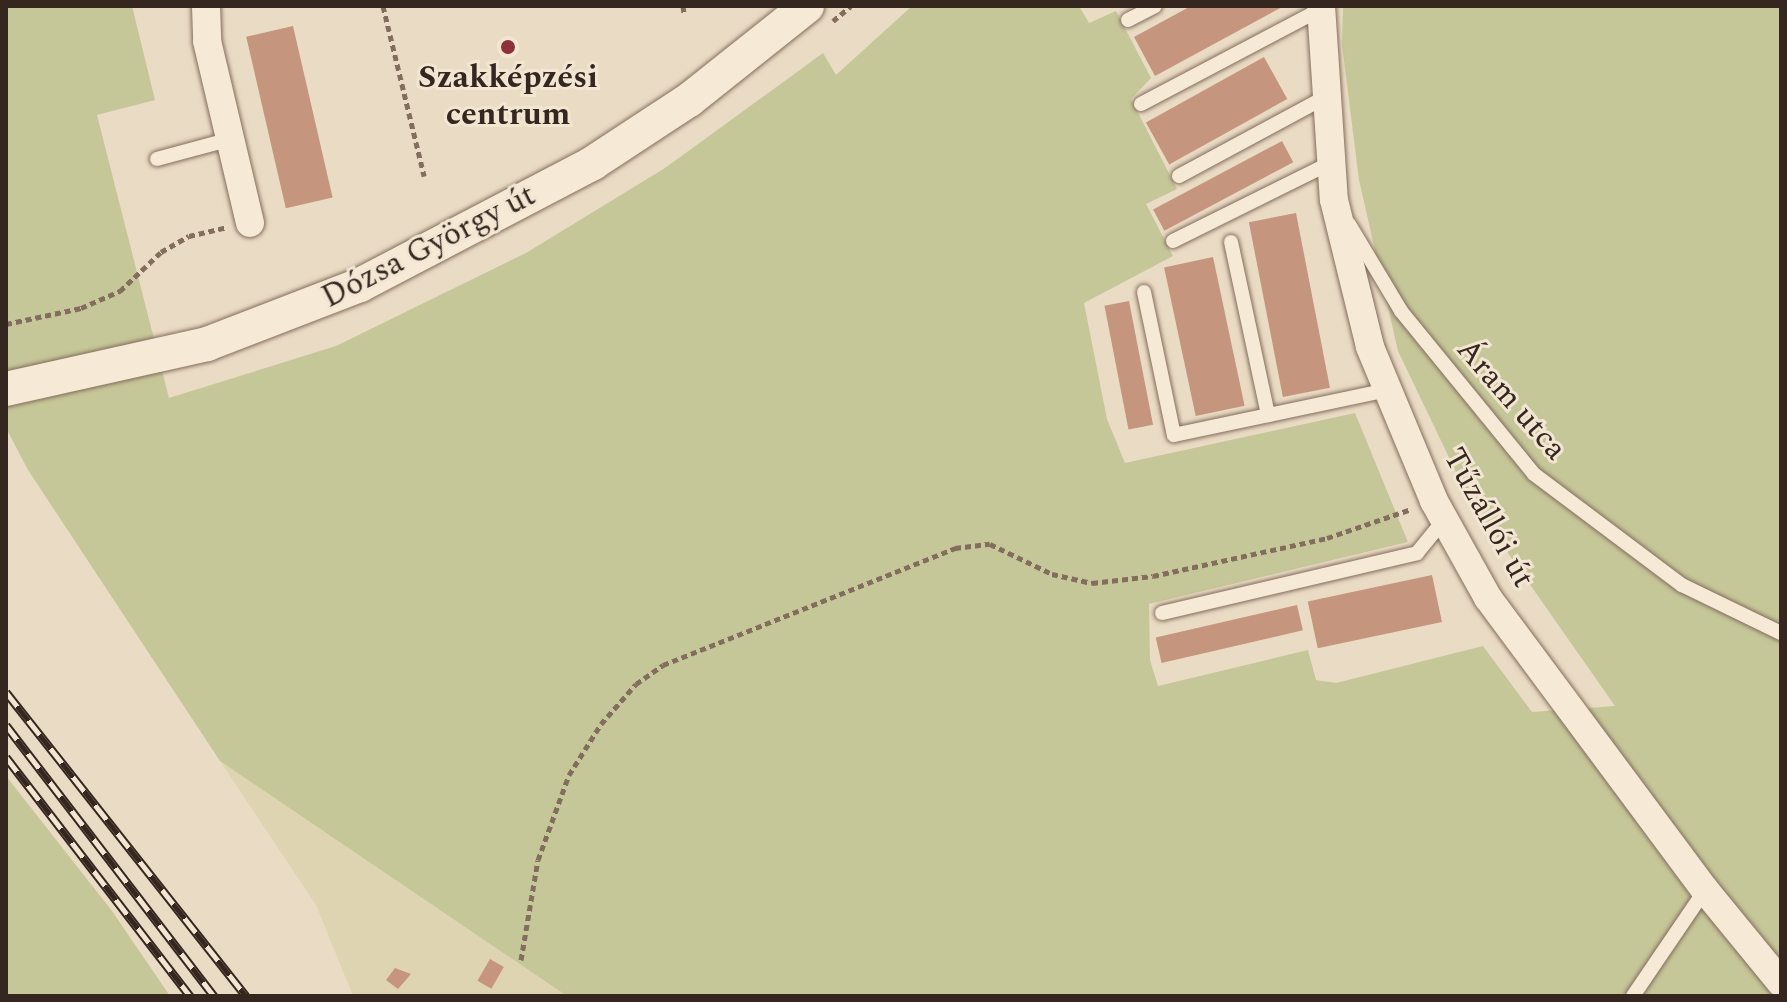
<!DOCTYPE html>
<html>
<head>
<meta charset="utf-8">
<style>
	body { margin:0 }
	#map { position:relative; width:1787px; height:1002px; overflow:hidden; background:#eadbc4; font-family:Spectral,serif }
	div>[style] { position:absolute }
	.farmland>* { inset:0; background:#dfd4b2 }
	.green>* { inset:0; background:#c6c799 }
	.building>* { inset:0; background:#c5957d; transform-origin:0 0 }
	.path>* { height:5px; margin-top:-2.5px; transform-origin:0; background:repeating-linear-gradient(90deg,#836d5c 0 6px,transparent 0 10px) }
	.roads { filter:drop-shadow(0 0 2px #836d5c) drop-shadow(0 0 2px #836d5c) }
	.service>* { height:14px; margin:-7px; padding:0 7px; transform-origin:7px; border-radius:7px; background:#f6ead7 }
	.minor>* { height:28px; margin:-14px; padding:0 14px; transform-origin:14px; border-radius:14px; background:#f6ead7 }
	.tertiary>* { height:34px; margin:-17px; padding:0 17px; transform-origin:17px; border-radius:17px; background:#f6ead7 }
	.rail>* { height:9px; margin-top:-4.5px; transform-origin:0; background:repeating-linear-gradient(90deg,#f2e6d3 0 18px,#35271f 0 36px); box-sizing:border-box; border-block:2px solid #35271f }
	.dots>* { width:22px; height:22px; translate:-50% -50%; box-sizing:border-box; border:4px solid #f2e6d3; border-radius:50% }
	span { translate:-50% -50%; white-space:nowrap; text-align:center; line-height:1.15; -webkit-text-stroke:6px #f2e6d3; paint-order:stroke }
	.poi-label { font-size:32px; color:#35271f; font-weight:700 }
	.street-label { font-size:32px; color:#35271f }
	.frame { position:absolute; inset:0; border:8px solid #35271f; pointer-events:none }
</style>
</head>
<body>
<div id="map">
	<div class="farmland">
		<div style="clip-path:polygon(220px 761px,530px 970px,567px 996px,353px 996px,316px 905px)"></div>
	</div>
	<div class="green">
		<div style="clip-path:polygon(6px 6px,132px 6px,155px 100px,97px 115px,169px 398px,336px 346px,526px 253px,665px 168px,823px 53px,836px 75px,912px 6px,1079px 6px,1089px 23px,1116px 11px,1151px 78px,1131px 99px,1177px 189px,1146px 204px,1173px 256px,1084px 303px,1107px 419px,1125px 463px,1355px 413px,1408px 542px,1149px 604px,1150px 660px,1158px 686px,1308px 650px,1316px 680px,1336px 683px,1483px 646px,1532px 712px,1615px 706px,1466px 493px,1398px 351px,1359px 180px,1342px 45px,1343px 6px,1781px 6px,1781px 996px,567px 996px,220px 761px,28px 470px,6px 428px)"></div>
		<div style="clip-path:polygon(6px 776px,112px 911px,170px 996px,6px 996px)"></div>
	</div>
	<div class="building">
		<div style="clip-path:polygon(1191px 6px,1284px 6px,1155px 76px,1134px 37px)"></div>
		<div style="left:293px;top:26px;width:176px;height:48px;rotate:77deg"></div>
		<div style="left:1264px;top:57px;width:48px;height:135px;rotate:61deg"></div>
		<div style="left:1282px;top:141px;width:24px;height:146px;rotate:62deg"></div>
		<div style="left:1296px;top:213px;width:178px;height:48px;rotate:79deg"></div>
		<div style="left:1213px;top:257px;width:152px;height:50px;rotate:78deg"></div>
		<div style="left:1129px;top:301px;width:126px;height:25px;rotate:79deg"></div>
		<div style="left:1432px;top:575px;width:48px;height:127px;rotate:78deg"></div>
		<div style="left:1297px;top:605px;width:26px;height:145px;rotate:77deg"></div>
		<div style="left:490px;top:959px;width:16px;height:25px;rotate:30deg"></div>
		<div style="clip-path:polygon(395px 968px,411px 974px,398px 989px,386px 980px)"></div>
	</div>
	<div class="path">
		<div style="left:383px;top:6px;width:175px;rotate:76.4deg"></div>
		<div style="left:683px;top:6px;width:7px;rotate:82deg"></div>
		<div style="left:833px;top:21px;width:23px;rotate:-40deg"></div>
		<div style="left:6px;top:324px;width:77px;rotate:-12deg"></div>
		<div style="left:81px;top:308px;width:43px;rotate:-23.6deg"></div>
		<div style="left:120px;top:291px;width:57px;rotate:-43.6deg"></div>
		<div style="left:161px;top:252px;width:32px;rotate:-30deg"></div>
		<div style="left:189px;top:236px;width:37px;rotate:-13deg"></div>
		<div style="left:521px;top:960px;width:101px;rotate:-80.4deg"></div>
		<div style="left:538px;top:860px;width:90px;rotate:-70deg"></div>
		<div style="left:569px;top:775px;width:60px;rotate:-57.9deg"></div>
		<div style="left:601px;top:724px;width:53px;rotate:-48.8deg"></div>
		<div style="left:636px;top:684px;width:33px;rotate:-35deg"></div>
		<div style="left:663px;top:665px;width:315px;rotate:-21.8deg"></div>
		<div style="left:955px;top:548px;width:35px;rotate:-7deg"></div>
		<div style="left:990px;top:544px;width:69px;rotate:25.8deg"></div>
		<div style="left:1052px;top:574px;width:41px;rotate:12.7deg"></div>
		<div style="left:1092px;top:583px;width:61px;rotate:-6.5deg"></div>
		<div style="left:1153px;top:576px;width:178px;rotate:-12.3deg"></div>
		<div style="left:1327px;top:538px;width:89px;rotate:-19deg"></div>
	</div>
	<div class="roads">
		<div class="service">
			<div style="left:1128px;top:20px;width:30px;rotate:-27deg"></div>
			<div style="left:1141px;top:104px;width:204px;rotate:-27.8deg"></div>
			<div style="left:157px;top:159px;width:77px;rotate:-15.1deg"></div>
			<div style="left:1179px;top:176px;width:165px;rotate:-28.3deg"></div>
			<div style="left:1349px;top:224px;width:101px;rotate:59.1deg"></div>
			<div style="left:1401px;top:311px;width:210px;rotate:50.8deg"></div>
			<div style="left:1534px;top:474px;width:185px;rotate:36.9deg"></div>
			<div style="left:1682px;top:585px;width:110px;rotate:25.9deg"></div>
			<div style="left:1173px;top:241px;width:175px;rotate:-26.4deg"></div>
			<div style="left:1231px;top:242px;width:177px;rotate:77.9deg"></div>
			<div style="left:1144px;top:292px;width:146px;rotate:78.2deg"></div>
			<div style="left:1174px;top:435px;width:218px;rotate:-11.9deg"></div>
			<div style="left:1162px;top:613px;width:262px;rotate:-13.2deg"></div>
			<div style="left:1417px;top:553px;width:43px;rotate:-50.7deg"></div>
			<div style="left:1633px;top:996px;width:128px;rotate:-55.8deg"></div>
		</div>
		<div class="minor">
			<div style="left:206px;top:6px;width:35px;rotate:88deg"></div>
			<div style="left:207px;top:41px;width:187px;rotate:76.7deg"></div>
			<div style="left:1321px;top:6px;width:194px;rotate:86.2deg"></div>
			<div style="left:1334px;top:200px;width:151px;rotate:76.2deg"></div>
			<div style="left:1370px;top:347px;width:167px;rotate:67.4deg"></div>
			<div style="left:1434px;top:501px;width:111px;rotate:60.9deg"></div>
			<div style="left:1488px;top:598px;width:364px;rotate:53.4deg"></div>
			<div style="left:1705px;top:890px;width:120px;rotate:50.7deg"></div>
		</div>
		<div class="tertiary">
			<div style="left:6px;top:389px;width:206px;rotate:-12.6deg"></div>
			<div style="left:207px;top:344px;width:164px;rotate:-21.1deg"></div>
			<div style="left:360px;top:285px;width:263px;rotate:-27.6deg"></div>
			<div style="left:593px;top:163px;width:115px;rotate:-33.3deg"></div>
			<div style="left:689px;top:100px;width:151px;rotate:-38.5deg"></div>
		</div>
	</div>
	<div class="rail">
		<div style="left:6px;top:692px;width:387px;rotate:51.7deg"></div>
		<div style="left:6px;top:725px;width:342px;rotate:52.5deg"></div>
		<div style="left:6px;top:757px;width:302px;rotate:52.4deg"></div>
	</div>
	<div class="dots">
		<div style="left:508px;top:47px;background:#8d313a"></div>
	</div>
	<div class="poi-label">
		<span style="left:508px;top:97px">Szakképzési<br>centrum</span>
	</div>
	<div class="street-label">
		<span style="left:429px;top:247px;rotate:-27deg">Dózsa György út</span>
		<span style="left:1511px;top:400px;rotate:49deg">Áram utca</span>
		<span style="left:1488px;top:518px;rotate:61deg">Tűzállói út</span>
	</div>
	<div class="frame"></div>
</div>
</body>
</html>
